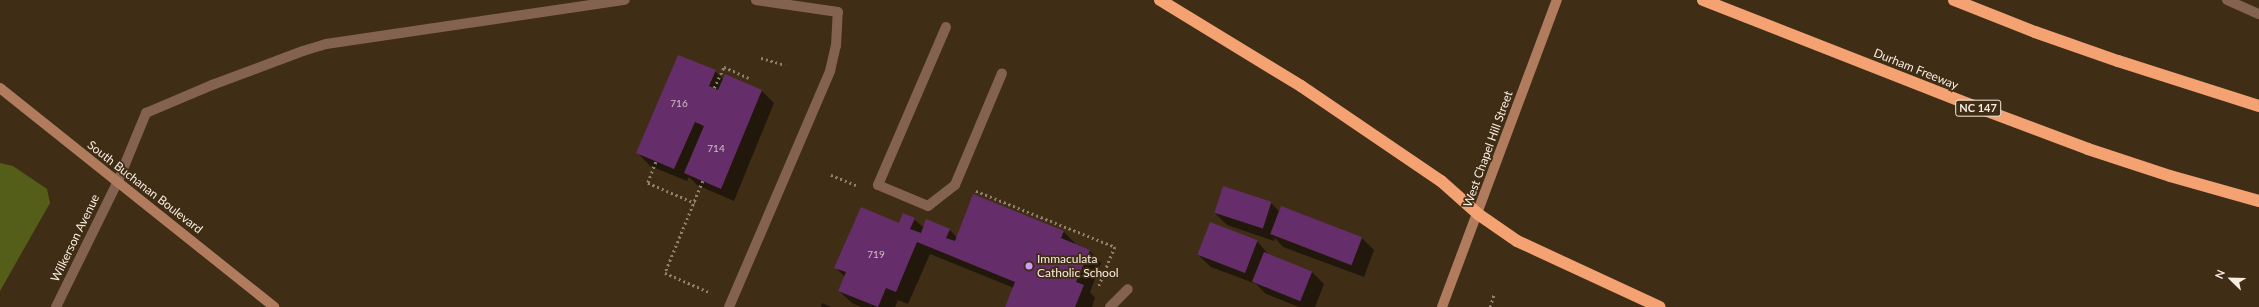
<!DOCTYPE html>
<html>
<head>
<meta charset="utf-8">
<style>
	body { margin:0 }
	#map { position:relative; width:2259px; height:307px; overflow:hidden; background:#3f2d16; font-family:Lato,sans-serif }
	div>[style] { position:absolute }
	.forest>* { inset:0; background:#545e18 }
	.shadow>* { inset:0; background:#0007 }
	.building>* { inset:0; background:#652e6b; transform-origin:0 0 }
	.path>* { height:2.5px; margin-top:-1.25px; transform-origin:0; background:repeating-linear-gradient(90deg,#90816e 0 2px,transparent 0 5px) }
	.lane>* { height:10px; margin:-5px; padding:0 5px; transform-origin:5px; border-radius:5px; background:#83624f }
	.street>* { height:10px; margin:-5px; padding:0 5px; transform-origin:5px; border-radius:5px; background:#83624f }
	.secondary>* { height:10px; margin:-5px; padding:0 5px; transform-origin:5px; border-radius:5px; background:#b17c5e }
	.highway>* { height:12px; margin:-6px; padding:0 6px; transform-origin:6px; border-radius:6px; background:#f4a272 }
	.dots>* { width:11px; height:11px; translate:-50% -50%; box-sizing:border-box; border:2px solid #3f2d16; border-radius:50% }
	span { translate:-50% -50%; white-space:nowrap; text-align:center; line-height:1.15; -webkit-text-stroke:3.5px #3f2d16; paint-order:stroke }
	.number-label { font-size:10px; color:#d4bdc3 }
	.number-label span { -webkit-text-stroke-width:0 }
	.shield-label span { padding:1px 3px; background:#3f2d16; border:1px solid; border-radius:3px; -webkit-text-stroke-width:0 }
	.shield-label { font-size:11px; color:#f9ede0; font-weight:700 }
	.street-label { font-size:12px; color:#f9ede0 }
	.poi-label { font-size:12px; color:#f9ede0 }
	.left { translate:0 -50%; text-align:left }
	.north { position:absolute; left:2211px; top:259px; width:40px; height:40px; -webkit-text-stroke:3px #3f2d16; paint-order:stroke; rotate:293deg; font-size:11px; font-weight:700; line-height:16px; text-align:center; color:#f9ede0 }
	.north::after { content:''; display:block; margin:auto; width:14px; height:18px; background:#f9ede0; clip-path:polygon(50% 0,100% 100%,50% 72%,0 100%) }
</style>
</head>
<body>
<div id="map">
	<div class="forest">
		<div style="clip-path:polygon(0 163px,13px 166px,47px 189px,50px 203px,0 291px)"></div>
	</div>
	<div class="shadow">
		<div style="clip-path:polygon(715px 71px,724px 80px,725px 76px,762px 91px,774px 103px,734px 201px,697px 185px,689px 177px,687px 181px,650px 166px,638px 153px)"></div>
		<div style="clip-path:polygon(1224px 187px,1271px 203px,1280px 212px,1282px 207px,1362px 238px,1374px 250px,1364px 277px,1283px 247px,1275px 238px,1274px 241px,1227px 225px,1215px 213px)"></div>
		<div style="clip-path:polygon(974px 196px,1064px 232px,1076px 244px,1089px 250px,1101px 263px,1090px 292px,1095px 298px,1092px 307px,1006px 307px,1014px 288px,930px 254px,908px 304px,898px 300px,895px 307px,861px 307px,852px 303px,839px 291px,845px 277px,836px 268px,899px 224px,914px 219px,924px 228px,927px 221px,950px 230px,957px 238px)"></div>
		<div style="clip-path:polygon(1257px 241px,1269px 255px,1311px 271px,1324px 284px,1315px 307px,1299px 307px,1266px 294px,1256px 284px,1211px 267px,1198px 255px)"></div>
		<div style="clip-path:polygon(822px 303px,831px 307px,821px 307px)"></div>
	</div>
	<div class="building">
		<div style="clip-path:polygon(678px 55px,716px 70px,709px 86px,718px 90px,725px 74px,762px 90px,721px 189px,684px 173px,704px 126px,695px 122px,674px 169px,636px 153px)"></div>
		<div style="left:1223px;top:186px;width:51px;height:28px;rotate:18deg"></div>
		<div style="clip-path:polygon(973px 194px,1064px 231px,1061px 238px,1090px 250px,1076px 282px,1084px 285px,1075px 307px,1005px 307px,1015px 282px,917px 242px,896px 292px,886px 288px,878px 307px,838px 291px,846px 272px,834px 268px,861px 207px,899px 223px,903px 213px,915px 218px,910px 229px,921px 233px,926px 219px,950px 229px,946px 238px,955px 241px)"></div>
		<div style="left:1281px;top:206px;width:87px;height:30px;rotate:21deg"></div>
		<div style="left:1210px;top:222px;width:51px;height:35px;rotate:21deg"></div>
		<div style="left:1264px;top:252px;width:52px;height:32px;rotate:22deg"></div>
	</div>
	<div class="path">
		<div style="left:761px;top:58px;width:25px;rotate:16deg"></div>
		<div style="left:714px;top:88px;width:23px;rotate:-65deg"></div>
		<div style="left:724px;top:67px;width:27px;rotate:24deg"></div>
		<div style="left:656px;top:162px;width:22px;rotate:111deg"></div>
		<div style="left:648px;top:183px;width:51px;rotate:23.1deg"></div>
		<div style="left:831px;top:175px;width:27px;rotate:22deg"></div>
		<div style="left:703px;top:181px;width:100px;rotate:112.4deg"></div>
		<div style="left:665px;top:273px;width:50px;rotate:23.5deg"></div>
		<div style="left:976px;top:191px;width:150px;rotate:21.9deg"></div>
		<div style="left:1115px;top:247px;width:42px;rotate:112.3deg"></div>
		<div style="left:1490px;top:307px;width:14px;rotate:-73deg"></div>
	</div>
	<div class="lane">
		<div style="left:946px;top:27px;width:172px;rotate:113.3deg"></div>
		<div style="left:878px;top:185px;width:54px;rotate:22.8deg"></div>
		<div style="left:928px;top:206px;width:34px;rotate:-38deg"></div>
		<div style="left:955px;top:185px;width:121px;rotate:-67.2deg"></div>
		<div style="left:118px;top:181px;width:74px;rotate:-67.6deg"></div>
		<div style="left:146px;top:113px;width:72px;rotate:-23deg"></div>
		<div style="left:212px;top:85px;width:97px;rotate:-20.5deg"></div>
		<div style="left:303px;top:51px;width:24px;rotate:-17deg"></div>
		<div style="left:326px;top:44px;width:302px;rotate:-8.4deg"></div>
		<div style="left:729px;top:307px;width:257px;rotate:-66.8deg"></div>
		<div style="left:830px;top:71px;width:26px;rotate:-77deg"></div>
		<div style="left:836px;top:46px;width:34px;rotate:-87deg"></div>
		<div style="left:838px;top:12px;width:83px;rotate:-171.7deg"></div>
		<div style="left:1110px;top:307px;width:25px;rotate:-45deg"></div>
	</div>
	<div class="street">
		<div style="left:2227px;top:0;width:35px;rotate:24deg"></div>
		<div style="left:56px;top:307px;width:140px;rotate:-63.8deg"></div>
	</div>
	<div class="secondary">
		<div style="left:0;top:88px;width:351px;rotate:38.6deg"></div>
		<div style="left:1442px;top:307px;width:328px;rotate:-69.5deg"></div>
	</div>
	<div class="highway">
		<div style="left:1160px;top:0;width:165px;rotate:31.4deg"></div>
		<div style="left:1301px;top:86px;width:169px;rotate:34.2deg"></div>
		<div style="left:1441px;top:181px;width:50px;rotate:41.7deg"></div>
		<div style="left:1478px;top:214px;width:47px;rotate:34.7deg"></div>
		<div style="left:1517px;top:241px;width:157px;rotate:24.8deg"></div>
		<div style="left:1703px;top:0;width:288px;rotate:21.4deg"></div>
		<div style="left:1971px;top:105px;width:125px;rotate:20.6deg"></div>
		<div style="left:2088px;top:149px;width:86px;rotate:18.2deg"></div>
		<div style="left:2170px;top:176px;width:92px;rotate:15.7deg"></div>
		<div style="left:1954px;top:0;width:87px;rotate:21.6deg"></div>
		<div style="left:2035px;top:32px;width:88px;rotate:19.3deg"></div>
		<div style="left:2118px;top:61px;width:148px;rotate:17.7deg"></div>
	</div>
	<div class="dots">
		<div style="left:1029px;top:266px;background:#d09dff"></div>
	</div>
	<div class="number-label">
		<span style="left:679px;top:104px">716</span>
		<span style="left:716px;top:149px">714</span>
		<span style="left:876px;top:255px">719</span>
	</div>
	<div class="shield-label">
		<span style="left:1978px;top:108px">NC 147</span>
	</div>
	<div class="street-label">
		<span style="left:1916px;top:69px;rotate:22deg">Durham Freeway</span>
		<span style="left:1488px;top:149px;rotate:-70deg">West Chapel Hill Street</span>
		<span style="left:145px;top:187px;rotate:38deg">South Buchanan Boulevard</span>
		<span style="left:75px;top:238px;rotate:-64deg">Wilkerson Avenue</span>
	</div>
	<div class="poi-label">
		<span class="left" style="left:1037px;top:266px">Immaculata<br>Catholic School</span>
	</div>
	<div class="north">N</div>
</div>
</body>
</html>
